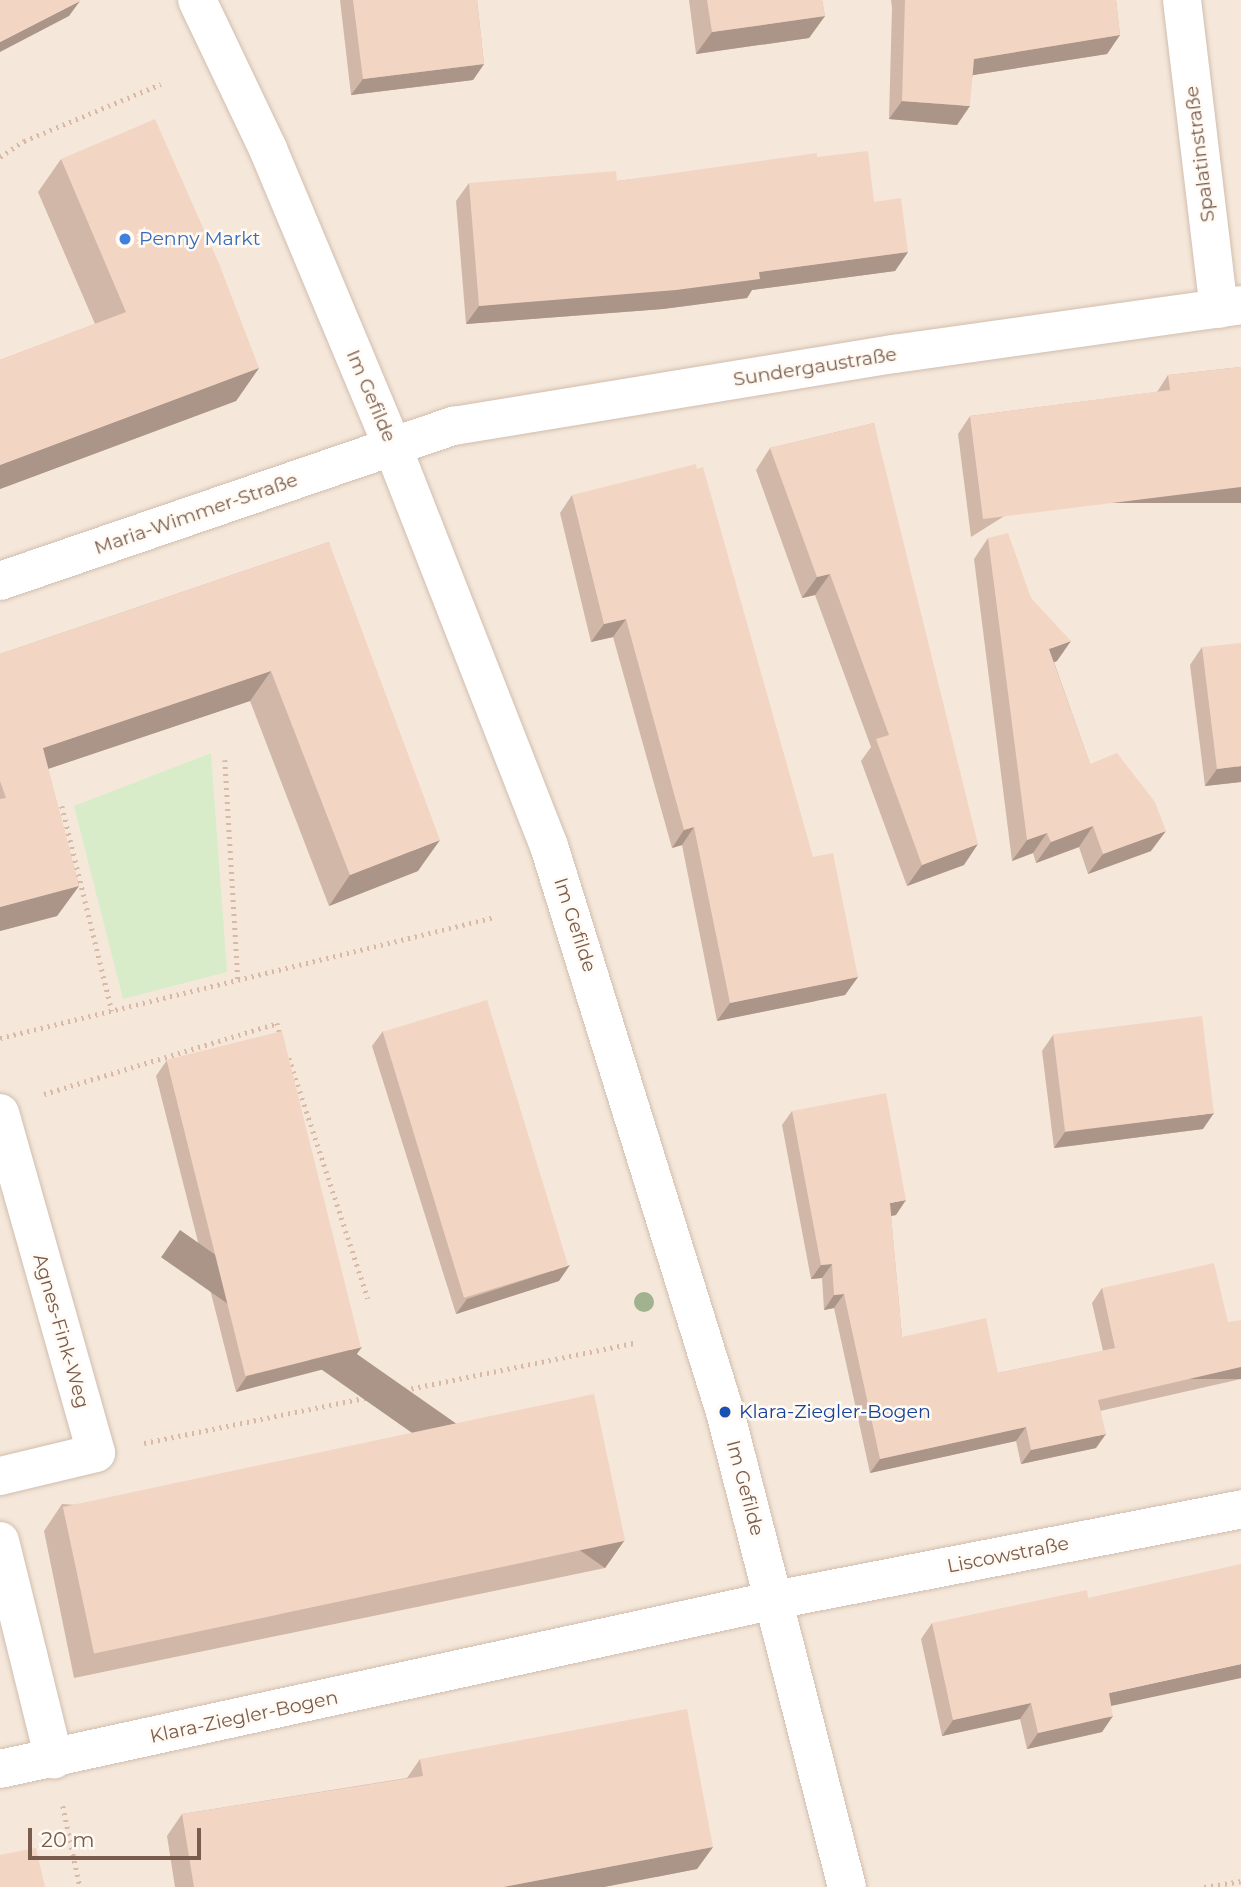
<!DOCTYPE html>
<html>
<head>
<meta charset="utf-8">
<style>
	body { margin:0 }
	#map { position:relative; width:1241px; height:1887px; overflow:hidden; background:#fdf6ec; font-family:Montserrat,sans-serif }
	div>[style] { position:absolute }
	.residential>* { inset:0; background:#f5e8da; transform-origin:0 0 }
	.green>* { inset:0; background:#d8ecc9 }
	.path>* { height:4.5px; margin-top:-2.25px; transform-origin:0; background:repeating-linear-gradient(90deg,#d9b8a5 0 2px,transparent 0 7px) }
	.roads { filter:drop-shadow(0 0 2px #d1beb0) drop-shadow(0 0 2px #d1beb0) }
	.minor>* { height:38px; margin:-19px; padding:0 19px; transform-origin:19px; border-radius:19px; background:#fff }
	.trees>* { width:20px; height:20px; margin:-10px; border-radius:50%; background:#a0b28e }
	.wall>* { inset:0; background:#d1b7a8 }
	.shaded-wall>* { inset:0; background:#aa9588; transform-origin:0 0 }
	.building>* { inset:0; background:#f3d5c3; transform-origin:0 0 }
	.dots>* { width:19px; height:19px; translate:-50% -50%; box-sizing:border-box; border:4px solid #fffaf3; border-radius:50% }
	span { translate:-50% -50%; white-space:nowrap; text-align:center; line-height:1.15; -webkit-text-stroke:5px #fffaf3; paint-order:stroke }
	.street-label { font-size:19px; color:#7a5c4d }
	.shop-label { font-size:19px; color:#366cbe }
	.left { translate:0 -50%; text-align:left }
	.transit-label { font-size:19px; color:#164399 }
	.scale { position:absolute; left:28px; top:1828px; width:173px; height:32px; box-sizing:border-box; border:4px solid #7a5c4d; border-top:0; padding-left:9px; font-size:21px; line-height:24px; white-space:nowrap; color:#7a5c4d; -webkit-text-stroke:5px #fffaf3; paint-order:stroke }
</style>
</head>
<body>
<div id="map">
	<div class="residential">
		<div style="left:0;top:0;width:1241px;height:1887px"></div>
	</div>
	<div class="green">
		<div style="clip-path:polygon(211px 753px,227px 972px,123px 999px,74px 806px)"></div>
	</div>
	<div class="path">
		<div style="left:0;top:157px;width:29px;rotate:-34deg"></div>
		<div style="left:24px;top:141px;width:148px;rotate:-22.6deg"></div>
		<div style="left:225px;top:760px;width:220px;rotate:86.6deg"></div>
		<div style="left:62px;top:806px;width:211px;rotate:76.3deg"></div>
		<div style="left:0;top:1038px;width:510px;rotate:-13.74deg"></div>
		<div style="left:289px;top:1058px;width:253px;rotate:71.8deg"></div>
		<div style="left:44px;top:1094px;width:244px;rotate:-16.9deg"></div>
		<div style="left:277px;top:1023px;width:15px;rotate:74deg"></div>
		<div style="left:144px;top:1443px;width:500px;rotate:-11.53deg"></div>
		<div style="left:63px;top:1806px;width:83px;rotate:78.1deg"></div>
		<div style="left:1204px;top:1887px;width:37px;rotate:-9deg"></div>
	</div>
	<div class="roads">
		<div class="minor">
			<div style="left:197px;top:0;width:165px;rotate:64.5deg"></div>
			<div style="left:268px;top:149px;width:324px;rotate:67.3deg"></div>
			<div style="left:393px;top:448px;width:427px;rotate:68.6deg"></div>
			<div style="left:549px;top:846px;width:593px;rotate:72.73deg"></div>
			<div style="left:725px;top:1412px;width:490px;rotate:75.6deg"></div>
			<div style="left:1182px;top:0;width:311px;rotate:83.2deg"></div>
			<div style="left:0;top:581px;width:480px;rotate:-18.9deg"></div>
			<div style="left:454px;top:426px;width:446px;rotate:-9.3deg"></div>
			<div style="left:894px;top:354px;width:350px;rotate:-8deg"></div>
			<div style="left:0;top:1113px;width:353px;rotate:74.2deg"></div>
			<div style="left:96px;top:1453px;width:99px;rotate:166.5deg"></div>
			<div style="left:0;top:1541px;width:225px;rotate:76.1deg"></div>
			<div style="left:0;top:1769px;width:793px;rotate:-12.3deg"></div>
			<div style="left:775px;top:1600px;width:475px;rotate:-11deg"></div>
		</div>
	</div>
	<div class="trees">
		<div style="left:644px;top:1302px"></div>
	</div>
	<div class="wall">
		<div style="clip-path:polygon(340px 0,477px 0,484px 64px,473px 80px,351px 95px)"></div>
		<div style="clip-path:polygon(689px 0,822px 0,825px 16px,809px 38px,696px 54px)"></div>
		<div style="clip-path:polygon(891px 0,1116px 0,1120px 35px,1107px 54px,973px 75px,957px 125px,889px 119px,892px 8px)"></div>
		<div style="clip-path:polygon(817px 157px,874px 202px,908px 252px,895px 271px,752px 290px,747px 298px,663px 309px,466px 324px,456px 201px,469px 183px,617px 181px)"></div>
		<div style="clip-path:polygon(61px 159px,259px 368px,236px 401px,0 489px,0 360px,95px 324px,38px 192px)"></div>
		<div style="clip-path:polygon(1241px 367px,971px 537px,958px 434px,970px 416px,1157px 392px,1168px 375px)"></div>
		<div style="clip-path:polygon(874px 423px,964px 865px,907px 886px,861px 761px,871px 747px,815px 595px,802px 598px,756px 470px,770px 448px)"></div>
		<div style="clip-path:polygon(572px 495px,813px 857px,858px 977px,845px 995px,717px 1021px,682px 845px,672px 848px,613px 637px,591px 642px,560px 513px)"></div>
		<div style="clip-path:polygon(988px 538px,1031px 598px,1057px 661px,1054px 662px,1090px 764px,1151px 851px,1088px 874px,1079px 847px,1036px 863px,1033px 853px,1012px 861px,974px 559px)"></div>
		<div style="clip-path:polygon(329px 542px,418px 871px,329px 906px,250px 701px,48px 769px,79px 886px,57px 916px,0 931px,0 654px)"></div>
		<div style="clip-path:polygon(1202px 647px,1241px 782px,1205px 786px,1190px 665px)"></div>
		<div style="clip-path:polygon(383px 1031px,559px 1281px,456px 1314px,372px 1046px)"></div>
		<div style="clip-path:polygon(1053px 1035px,1203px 1129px,1054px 1148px,1042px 1051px)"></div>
		<div style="clip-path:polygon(167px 1060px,351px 1362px,236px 1392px,156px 1076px)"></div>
		<div style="clip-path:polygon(792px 1111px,896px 1215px,891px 1216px,902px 1337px,998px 1373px,1103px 1351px,1092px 1303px,1102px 1288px,1241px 1379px,1100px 1411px,1096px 1448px,1021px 1464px,1016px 1441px,870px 1473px,834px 1308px,824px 1310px,822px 1278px,811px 1279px,782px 1125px)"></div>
		<div style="clip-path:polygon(62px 1504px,624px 1541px,605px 1568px,74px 1678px,44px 1531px)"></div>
		<div style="clip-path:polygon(932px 1623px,1111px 1706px,1102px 1732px,1027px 1749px,1020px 1719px,942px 1736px,921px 1639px)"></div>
		<div style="clip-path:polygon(420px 1759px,713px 1847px,697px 1869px,604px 1887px,175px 1887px,167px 1836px,182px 1814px,407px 1778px)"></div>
	</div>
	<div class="shaded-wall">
		<div style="clip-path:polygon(80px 1px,69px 16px,0 52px,0 42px)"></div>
		<div style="clip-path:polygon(825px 16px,809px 38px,696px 54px,712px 32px)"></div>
		<div style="clip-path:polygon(1120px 35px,1107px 54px,961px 77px,974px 59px)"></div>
		<div style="clip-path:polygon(484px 64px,473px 80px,351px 95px,363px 79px)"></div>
		<div style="clip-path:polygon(902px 101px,970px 106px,957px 125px,889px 119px)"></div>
		<div style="clip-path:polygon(908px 252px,895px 271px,752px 290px,747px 298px,663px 309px,466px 324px,479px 306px,759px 272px)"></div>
		<div style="clip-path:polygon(259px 368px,236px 401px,0 489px,0 465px)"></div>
		<div style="left:1241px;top:487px;width:16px;height:260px;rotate:90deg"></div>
		<div style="clip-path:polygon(830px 574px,815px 595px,802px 598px,817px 577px)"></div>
		<div style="clip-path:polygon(626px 619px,613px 637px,591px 642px,604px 624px)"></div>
		<div style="clip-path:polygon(1071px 641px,1057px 661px,1035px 670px,1049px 649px)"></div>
		<div style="clip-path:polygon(271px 671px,250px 701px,21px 778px,43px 748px)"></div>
		<div style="clip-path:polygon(1241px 766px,1241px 782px,1205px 786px,1217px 769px)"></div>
		<div style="clip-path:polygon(1093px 826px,1079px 847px,1036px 863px,1051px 842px)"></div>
		<div style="clip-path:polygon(694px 827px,682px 845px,672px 848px,684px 830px)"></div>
		<div style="clip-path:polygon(1166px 831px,1151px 851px,1088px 874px,1103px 854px)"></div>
		<div style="clip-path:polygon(1047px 833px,1033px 853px,1012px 861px,1027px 840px)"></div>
		<div style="clip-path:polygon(440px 840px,418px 871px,329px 906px,350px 875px)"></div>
		<div style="clip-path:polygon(978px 844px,964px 865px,907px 886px,922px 865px)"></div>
		<div style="clip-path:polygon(79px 886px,57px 916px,0 931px,0 907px)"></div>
		<div style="clip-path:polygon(858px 977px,845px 995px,717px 1021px,730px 1003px)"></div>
		<div style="clip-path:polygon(1214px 1113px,1203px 1129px,1054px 1148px,1065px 1132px)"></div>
		<div style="clip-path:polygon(906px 1200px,896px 1215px,880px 1218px,890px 1203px)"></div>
		<div style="clip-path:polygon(832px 1264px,822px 1278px,811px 1279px,821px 1265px)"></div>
		<div style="clip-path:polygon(570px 1265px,559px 1281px,456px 1314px,467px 1299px)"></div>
		<div style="clip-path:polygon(844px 1294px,834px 1308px,824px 1310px,834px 1295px)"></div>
		<div style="clip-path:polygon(362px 1347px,351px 1362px,236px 1392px,247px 1376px)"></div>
		<div style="left:1241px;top:1367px;width:12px;height:147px;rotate:90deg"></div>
		<div style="clip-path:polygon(1026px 1427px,1016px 1441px,870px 1473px,880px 1459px)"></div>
		<div style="clip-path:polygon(1106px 1434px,1096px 1448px,1021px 1464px,1031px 1450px)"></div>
		<div style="left:624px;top:1541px;width:33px;height:542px;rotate:125deg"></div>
		<div style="clip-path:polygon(1241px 1664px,1241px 1678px,1097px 1709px,1109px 1693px)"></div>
		<div style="clip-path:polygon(1031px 1703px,1020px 1719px,942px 1736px,953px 1720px)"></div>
		<div style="clip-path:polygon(1113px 1716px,1102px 1732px,1027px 1749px,1038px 1733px)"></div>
		<div style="clip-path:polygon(713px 1847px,697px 1869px,604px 1887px,503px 1887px)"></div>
	</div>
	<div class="building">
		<div style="clip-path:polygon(0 0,80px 0,80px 1px,0 42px)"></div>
		<div style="clip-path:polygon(353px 0,477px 0,484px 64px,363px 79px)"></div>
		<div style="clip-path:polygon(707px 0,822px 0,825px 16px,712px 32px)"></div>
		<div style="clip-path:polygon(905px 0,1116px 0,1120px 35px,974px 59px,970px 106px,902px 101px)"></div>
		<div style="clip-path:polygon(155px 119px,220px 266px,259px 368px,0 465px,0 360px,126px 312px,61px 159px)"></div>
		<div style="clip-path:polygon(868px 151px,874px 202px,901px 198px,908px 252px,759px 272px,760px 279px,676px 290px,479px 306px,469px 183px,616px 171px,617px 181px,817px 153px,817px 157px)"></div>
		<div style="clip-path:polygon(1241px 367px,1241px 487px,983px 519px,970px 416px,1170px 390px,1168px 375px)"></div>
		<div style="clip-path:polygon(874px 423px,978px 844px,922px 865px,876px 739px,889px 735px,830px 574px,817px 577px,770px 448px)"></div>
		<div style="clip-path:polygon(696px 464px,697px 469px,703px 467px,813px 857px,833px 853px,858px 977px,730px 1003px,694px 827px,684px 830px,626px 619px,604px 624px,572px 495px)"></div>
		<div style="clip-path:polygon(1008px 533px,1031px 598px,1071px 641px,1049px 649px,1090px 764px,1117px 753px,1155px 802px,1166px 831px,1103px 854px,1093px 826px,1051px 842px,1047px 833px,1027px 840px,988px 538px)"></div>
		<div style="clip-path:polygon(329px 542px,440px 840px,350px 875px,271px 671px,43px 748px,79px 886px,0 907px,0 799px,6px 798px,0 781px,0 654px)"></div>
		<div style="clip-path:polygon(1241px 643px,1241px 766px,1217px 769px,1202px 647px)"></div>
		<div style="left:487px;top:1000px;width:278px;height:109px;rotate:73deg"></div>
		<div style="left:1202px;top:1016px;width:98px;height:150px;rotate:83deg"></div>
		<div style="left:282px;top:1031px;width:326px;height:119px;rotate:76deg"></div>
		<div style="clip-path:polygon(886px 1093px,906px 1200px,890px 1203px,902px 1337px,986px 1318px,998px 1373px,1115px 1348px,1102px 1288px,1214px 1263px,1228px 1322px,1241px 1320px,1241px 1367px,1098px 1400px,1106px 1434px,1031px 1450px,1026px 1427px,880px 1459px,844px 1294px,834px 1295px,832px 1264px,821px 1265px,792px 1111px)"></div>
		<div style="left:594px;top:1394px;width:150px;height:543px;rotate:78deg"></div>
		<div style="clip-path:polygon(1241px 1564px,1241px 1664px,1109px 1693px,1113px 1716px,1038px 1733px,1031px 1703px,953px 1720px,932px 1623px,1087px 1590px,1088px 1598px)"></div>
		<div style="clip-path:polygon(687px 1709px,713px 1847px,503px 1887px,194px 1887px,182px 1814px,423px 1776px,420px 1759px)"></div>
		<div style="clip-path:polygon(36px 1848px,45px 1887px,0 1887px,0 1855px)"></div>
	</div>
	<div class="dots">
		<div style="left:125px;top:239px;background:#3f7fe0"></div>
		<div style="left:725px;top:1412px;background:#1a4fb4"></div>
	</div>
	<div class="street-label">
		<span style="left:1200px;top:154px;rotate:-97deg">Spalatinstraße</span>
		<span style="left:815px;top:367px;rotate:-9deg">Sundergaustraße</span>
		<span style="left:371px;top:396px;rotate:67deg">Im Gefilde</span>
		<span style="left:196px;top:514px;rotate:-19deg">Maria-Wimmer-Straße</span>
		<span style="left:575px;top:925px;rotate:72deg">Im Gefilde</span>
		<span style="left:61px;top:1331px;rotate:74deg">Agnes-Fink-Weg</span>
		<span style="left:745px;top:1488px;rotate:75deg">Im Gefilde</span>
		<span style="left:1008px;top:1555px;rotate:-11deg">Liscowstraße</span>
		<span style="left:244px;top:1717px;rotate:-12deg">Klara-Ziegler-Bogen</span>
	</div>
	<div class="shop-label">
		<span class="left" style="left:139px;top:239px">Penny Markt</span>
	</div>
	<div class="transit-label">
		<span class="left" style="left:739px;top:1412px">Klara-Ziegler-Bogen</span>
	</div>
	<div class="scale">20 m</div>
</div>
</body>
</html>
